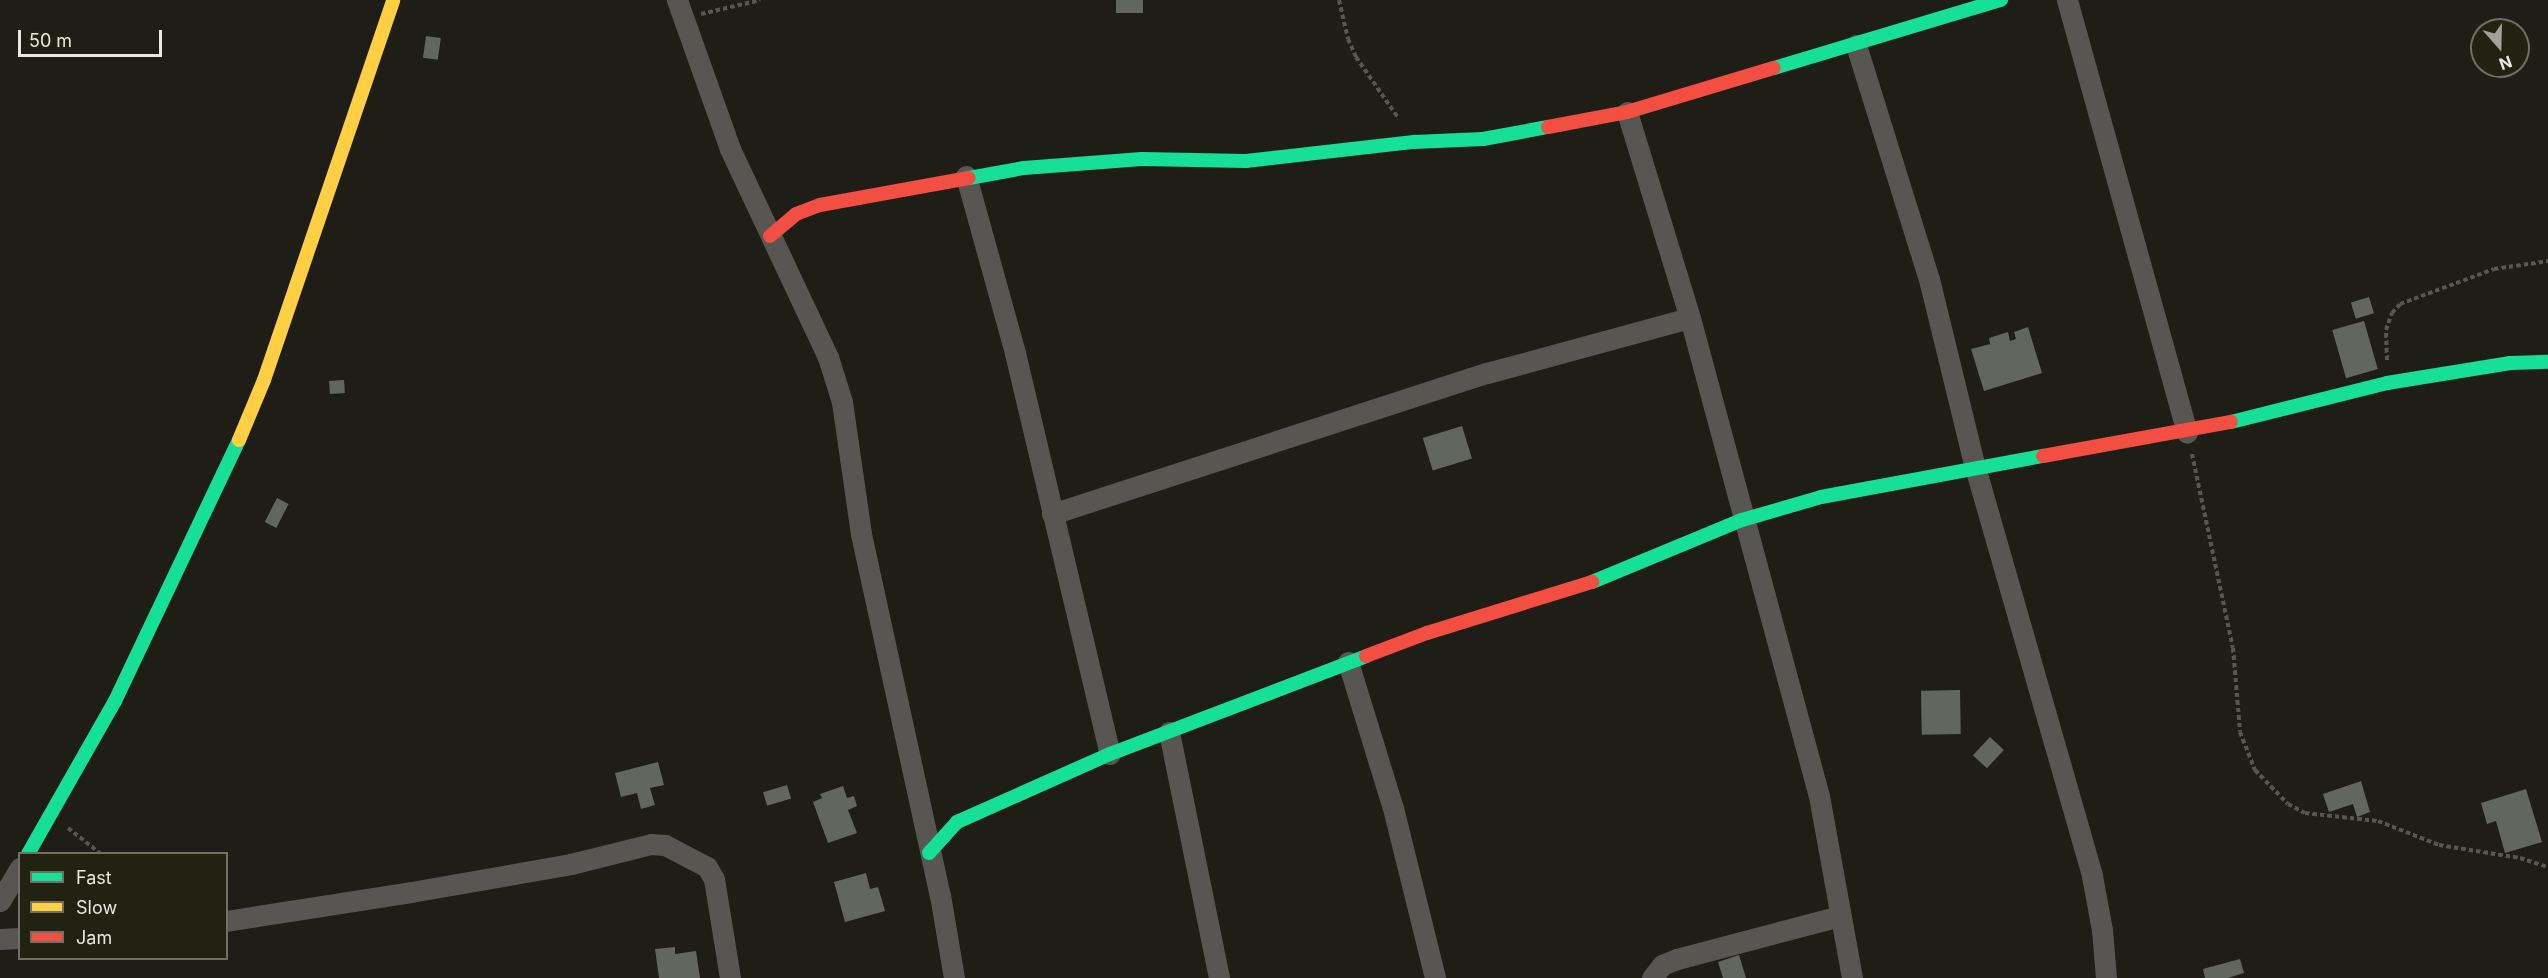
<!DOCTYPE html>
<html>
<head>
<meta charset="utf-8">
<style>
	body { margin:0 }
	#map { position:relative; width:2548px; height:978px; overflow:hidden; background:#1e1e16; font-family:Inter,sans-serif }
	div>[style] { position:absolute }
	.building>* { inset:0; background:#63655f; transform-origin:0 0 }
	.path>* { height:4px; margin-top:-2px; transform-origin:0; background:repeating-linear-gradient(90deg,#575652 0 4.5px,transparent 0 7.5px) }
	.street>* { height:21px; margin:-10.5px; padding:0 10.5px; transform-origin:10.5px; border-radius:10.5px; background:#585652 }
	.fast>* { height:14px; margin:-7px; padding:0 7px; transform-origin:7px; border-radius:7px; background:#16e098 }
	.slow>* { height:14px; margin:-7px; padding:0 7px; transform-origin:7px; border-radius:7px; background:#ffcf43 }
	.jam>* { height:14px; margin:-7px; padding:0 7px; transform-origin:7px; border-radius:7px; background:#f24e42 }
	span { translate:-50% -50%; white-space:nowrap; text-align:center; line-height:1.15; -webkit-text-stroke:6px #212212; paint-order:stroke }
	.legend { position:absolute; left:18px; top:852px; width:210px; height:108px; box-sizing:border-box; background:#212212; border:2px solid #707164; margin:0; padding:8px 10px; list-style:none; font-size:18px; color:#e7e8de }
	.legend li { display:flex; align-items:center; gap:12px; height:30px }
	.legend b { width:30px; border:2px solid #707164 }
	.north { position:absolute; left:2470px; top:18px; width:60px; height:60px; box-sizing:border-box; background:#212212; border:2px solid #707164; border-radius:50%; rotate:160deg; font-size:16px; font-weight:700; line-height:24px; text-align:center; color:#e7e8de }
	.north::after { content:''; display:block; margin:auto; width:21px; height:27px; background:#a1a198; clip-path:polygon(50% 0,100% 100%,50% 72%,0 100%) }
	.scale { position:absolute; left:18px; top:30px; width:144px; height:27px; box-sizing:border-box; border:3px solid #e7e8de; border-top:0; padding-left:8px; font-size:18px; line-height:21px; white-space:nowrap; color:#e7e8de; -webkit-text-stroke:4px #212212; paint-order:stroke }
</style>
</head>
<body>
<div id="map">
	<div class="building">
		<div style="left:1116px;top:0;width:27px;height:13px"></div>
		<div style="left:426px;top:36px;width:15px;height:22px;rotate:8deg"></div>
		<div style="left:2369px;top:297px;width:17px;height:19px;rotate:73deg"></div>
		<div style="left:2364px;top:321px;width:50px;height:33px;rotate:74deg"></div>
		<div style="clip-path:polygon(2028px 327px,2042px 373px,1984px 391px,1971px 349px,1990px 344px,1989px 338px,2008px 332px,2010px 341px,2016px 339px,2014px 332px)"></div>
		<div style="left:344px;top:380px;width:13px;height:15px;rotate:86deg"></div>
		<div style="left:1462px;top:426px;width:34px;height:41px;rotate:73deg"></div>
		<div style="left:277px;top:498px;width:13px;height:27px;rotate:27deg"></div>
		<div style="left:1960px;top:690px;width:44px;height:39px;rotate:89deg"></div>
		<div style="left:1990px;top:737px;width:19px;height:25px;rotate:43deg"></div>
		<div style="clip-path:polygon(658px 762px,664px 785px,650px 788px,655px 805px,641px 809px,637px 793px,621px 797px,615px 773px)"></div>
		<div style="clip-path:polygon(2361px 781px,2370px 812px,2357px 817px,2353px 804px,2329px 812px,2323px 794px)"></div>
		<div style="left:787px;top:785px;width:14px;height:25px;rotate:73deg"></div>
		<div style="clip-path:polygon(843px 786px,847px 798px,854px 796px,857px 806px,848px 810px,857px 833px,828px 843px,813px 802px,822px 798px,820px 794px)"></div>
		<div style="clip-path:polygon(2526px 789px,2542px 842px,2505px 853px,2496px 821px,2487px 824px,2481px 803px)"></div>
		<div style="clip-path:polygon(866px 873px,870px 889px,878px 887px,885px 911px,845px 922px,834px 882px)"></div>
		<div style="clip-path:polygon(675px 947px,675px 954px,696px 951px,700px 978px,659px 978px,655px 949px)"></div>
		<div style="clip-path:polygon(1739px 955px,1746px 978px,1723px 978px,1718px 962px)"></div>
		<div style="clip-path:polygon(2240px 959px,2244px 973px,2228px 978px,2205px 978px,2203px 969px)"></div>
	</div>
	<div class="path">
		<div style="left:1339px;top:0;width:40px;rotate:77deg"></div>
		<div style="left:1348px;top:39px;width:20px;rotate:66deg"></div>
		<div style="left:1356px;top:57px;width:75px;rotate:55.3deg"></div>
		<div style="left:701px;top:14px;width:61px;rotate:-13.3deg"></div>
		<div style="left:2387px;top:360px;width:30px;rotate:-92deg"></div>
		<div style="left:2386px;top:330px;width:18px;rotate:-71deg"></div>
		<div style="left:2392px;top:313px;width:12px;rotate:-48deg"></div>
		<div style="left:2400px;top:304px;width:100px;rotate:-20.4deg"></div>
		<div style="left:2494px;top:269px;width:55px;rotate:-8.4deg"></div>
		<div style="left:2192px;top:454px;width:198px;rotate:78.1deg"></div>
		<div style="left:2233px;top:648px;width:84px;rotate:85.2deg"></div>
		<div style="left:2240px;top:732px;width:41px;rotate:68.5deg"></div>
		<div style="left:2255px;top:770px;width:47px;rotate:45.9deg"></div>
		<div style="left:2288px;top:804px;width:19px;rotate:28deg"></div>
		<div style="left:2305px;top:813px;width:73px;rotate:6.3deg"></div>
		<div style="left:2378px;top:821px;width:66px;rotate:21.5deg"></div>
		<div style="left:2439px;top:845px;width:82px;rotate:9.1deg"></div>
		<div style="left:2520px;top:858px;width:29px;rotate:18deg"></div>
		<div style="left:68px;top:828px;width:42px;rotate:38.2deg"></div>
	</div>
	<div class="street">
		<div style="left:677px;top:0;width:158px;rotate:70.4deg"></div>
		<div style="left:730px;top:149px;width:230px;rotate:64.8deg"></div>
		<div style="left:828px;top:357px;width:47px;rotate:72.7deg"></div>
		<div style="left:842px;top:402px;width:133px;rotate:81.8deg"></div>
		<div style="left:861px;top:534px;width:370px;rotate:77.7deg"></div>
		<div style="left:940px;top:895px;width:84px;rotate:80.4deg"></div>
		<div style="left:2067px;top:0;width:449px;rotate:74.5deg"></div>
		<div style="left:1856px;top:45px;width:245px;rotate:72.7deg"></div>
		<div style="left:1929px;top:279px;width:194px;rotate:76.3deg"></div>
		<div style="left:1975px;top:467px;width:425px;rotate:74deg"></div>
		<div style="left:2092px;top:876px;width:55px;rotate:79.5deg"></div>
		<div style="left:2102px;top:930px;width:48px;rotate:85.2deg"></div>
		<div style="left:1627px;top:112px;width:215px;rotate:73deg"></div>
		<div style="left:1690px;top:318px;width:495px;rotate:74.9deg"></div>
		<div style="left:1819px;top:796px;width:185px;rotate:79.7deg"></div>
		<div style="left:966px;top:176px;width:184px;rotate:74.5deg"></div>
		<div style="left:1015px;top:353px;width:412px;rotate:76.7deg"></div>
		<div style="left:1052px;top:514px;width:457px;rotate:-18deg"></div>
		<div style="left:1487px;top:373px;width:210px;rotate:-15.2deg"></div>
		<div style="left:1348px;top:662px;width:153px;rotate:72.9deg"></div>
		<div style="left:1393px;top:808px;width:175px;rotate:76.1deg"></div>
		<div style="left:1169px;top:732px;width:251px;rotate:78.5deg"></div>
		<div style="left:0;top:901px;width:39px;rotate:-59deg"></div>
		<div style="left:226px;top:921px;width:187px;rotate:-8.9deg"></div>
		<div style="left:411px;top:892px;width:162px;rotate:-9.9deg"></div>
		<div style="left:571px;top:864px;width:82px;rotate:-14deg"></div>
		<div style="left:651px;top:844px;width:14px;rotate:4deg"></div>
		<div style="left:665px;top:845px;width:47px;rotate:27.6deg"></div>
		<div style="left:707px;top:867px;width:14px;rotate:60deg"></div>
		<div style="left:714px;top:879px;width:100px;rotate:80.8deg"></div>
		<div style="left:0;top:939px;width:20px;rotate:-3deg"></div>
		<div style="left:1652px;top:978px;width:16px;rotate:-52deg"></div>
		<div style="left:1662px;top:965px;width:16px;rotate:-22deg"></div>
		<div style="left:1677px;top:959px;width:169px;rotate:-14.8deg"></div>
	</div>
	<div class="fast">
		<div style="left:1774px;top:68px;width:237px;rotate:-16.7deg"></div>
		<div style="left:969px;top:178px;width:56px;rotate:-10.3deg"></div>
		<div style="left:1024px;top:168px;width:118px;rotate:-4.4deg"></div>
		<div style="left:1142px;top:159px;width:104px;rotate:1.1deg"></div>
		<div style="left:1246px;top:161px;width:169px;rotate:-6.5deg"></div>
		<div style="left:1414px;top:142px;width:69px;rotate:-2.5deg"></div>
		<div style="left:1483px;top:139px;width:66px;rotate:-10.5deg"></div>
		<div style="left:2231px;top:422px;width:161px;rotate:-14deg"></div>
		<div style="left:2387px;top:383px;width:125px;rotate:-9.2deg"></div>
		<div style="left:2510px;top:363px;width:38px;rotate:-2deg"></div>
		<div style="left:1592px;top:582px;width:162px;rotate:-22.5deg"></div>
		<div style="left:1742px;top:520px;width:82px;rotate:-16.2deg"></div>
		<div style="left:1821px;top:497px;width:226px;rotate:-10.5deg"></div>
		<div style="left:929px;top:853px;width:42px;rotate:-47.9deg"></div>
		<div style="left:957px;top:822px;width:167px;rotate:-24deg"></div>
		<div style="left:1110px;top:754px;width:274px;rotate:-20.9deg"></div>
		<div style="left:28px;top:854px;width:176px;rotate:-60.4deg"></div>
		<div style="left:115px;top:701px;width:289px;rotate:-64.6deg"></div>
	</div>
	<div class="slow">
		<div style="left:239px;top:440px;width:65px;rotate:-67.4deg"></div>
		<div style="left:264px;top:380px;width:401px;rotate:-71.2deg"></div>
	</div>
	<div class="jam">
		<div style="left:1548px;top:127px;width:80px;rotate:-10.8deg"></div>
		<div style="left:1627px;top:112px;width:153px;rotate:-16.7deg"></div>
		<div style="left:770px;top:236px;width:34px;rotate:-40deg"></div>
		<div style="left:796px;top:214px;width:26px;rotate:-21deg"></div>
		<div style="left:820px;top:205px;width:151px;rotate:-10.3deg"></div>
		<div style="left:2043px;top:456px;width:191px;rotate:-10.3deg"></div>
		<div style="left:1366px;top:656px;width:65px;rotate:-20.7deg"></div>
		<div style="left:1427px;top:633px;width:173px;rotate:-17.2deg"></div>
	</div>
	<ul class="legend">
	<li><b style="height:8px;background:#16e098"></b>Fast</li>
	<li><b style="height:8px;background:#ffcf43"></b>Slow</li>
	<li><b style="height:8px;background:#f24e42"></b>Jam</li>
	</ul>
	<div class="north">N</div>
	<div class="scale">50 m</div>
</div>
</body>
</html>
